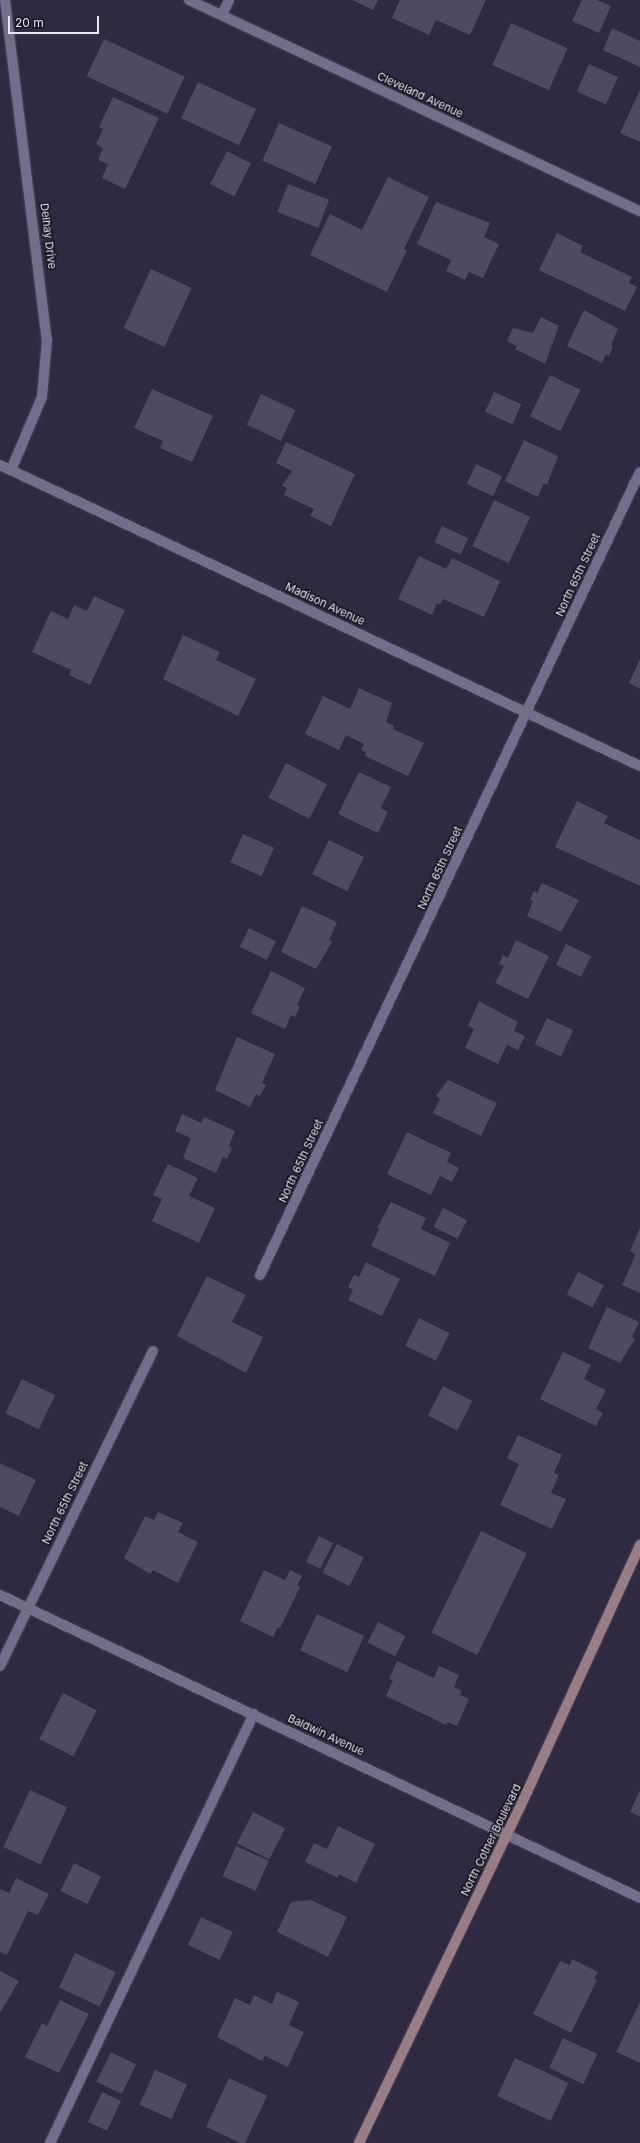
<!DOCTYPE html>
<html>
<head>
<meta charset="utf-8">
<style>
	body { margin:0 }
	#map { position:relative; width:640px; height:2143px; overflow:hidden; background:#2f2941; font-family:Inter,sans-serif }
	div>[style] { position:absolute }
	.building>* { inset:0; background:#4f4963; transform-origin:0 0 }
	.roads { filter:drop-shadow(0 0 1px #4a4459) drop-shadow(0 0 1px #4a4459) }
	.lane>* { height:10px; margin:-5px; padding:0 5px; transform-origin:5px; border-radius:5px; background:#756e8a }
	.street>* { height:10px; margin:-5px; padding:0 5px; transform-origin:5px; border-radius:5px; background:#756e8a }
	.secondary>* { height:10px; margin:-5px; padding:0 5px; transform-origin:5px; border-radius:5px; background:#987d85 }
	span { translate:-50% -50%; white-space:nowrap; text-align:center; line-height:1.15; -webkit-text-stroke:3px #16141e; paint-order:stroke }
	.street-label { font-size:11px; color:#eae6f6 }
	.scale { position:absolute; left:8px; top:16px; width:91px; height:18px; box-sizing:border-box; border:2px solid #eae6f6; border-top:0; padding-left:5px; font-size:12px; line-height:14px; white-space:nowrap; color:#eae6f6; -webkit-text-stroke:3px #16141e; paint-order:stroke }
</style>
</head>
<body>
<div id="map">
	<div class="building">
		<div style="clip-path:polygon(352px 0,378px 0,373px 10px)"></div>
		<div style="clip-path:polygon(400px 0,486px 0,470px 35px,436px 20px,429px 35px,392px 18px)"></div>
		<div style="clip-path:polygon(582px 0,597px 0,611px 6px,599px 33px,572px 21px)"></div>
		<div style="left:511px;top:23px;width:62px;height:46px;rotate:24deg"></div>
		<div style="clip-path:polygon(612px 28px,640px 41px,640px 67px,603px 50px)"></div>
		<div style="left:104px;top:39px;width:89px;height:41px;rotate:25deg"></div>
		<div style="left:589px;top:64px;width:32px;height:30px;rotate:24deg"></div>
		<div style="left:198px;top:82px;width:64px;height:40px;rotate:25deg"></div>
		<div style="clip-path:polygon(640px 90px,640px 142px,620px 133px)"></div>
		<div style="clip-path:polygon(113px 97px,159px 118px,125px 189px,102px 178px,108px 164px,98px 160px,103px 148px,96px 144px,103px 129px,99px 127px)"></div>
		<div style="left:279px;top:123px;width:58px;height:41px;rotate:24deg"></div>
		<div style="left:227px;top:151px;width:27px;height:37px;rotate:27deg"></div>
		<div style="clip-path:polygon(388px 177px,429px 197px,404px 249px,407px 250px,387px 292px,310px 255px,330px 214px,362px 230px)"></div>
		<div style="left:288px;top:184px;width:44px;height:30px;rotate:21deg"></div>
		<div style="clip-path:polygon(436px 202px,490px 223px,484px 237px,499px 244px,483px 278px,469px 272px,465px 280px,446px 271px,451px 260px,417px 244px)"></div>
		<div style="clip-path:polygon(557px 233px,583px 246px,580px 252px,632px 277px,629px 283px,637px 287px,625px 311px,539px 270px)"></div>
		<div style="left:151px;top:269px;width:45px;height:65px;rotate:25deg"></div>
		<div style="clip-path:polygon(584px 310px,618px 329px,611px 345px,613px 346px,609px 356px,606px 354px,602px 363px,567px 346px)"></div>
		<div style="clip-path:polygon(541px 317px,559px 326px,545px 364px,515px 349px,517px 346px,507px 341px,513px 328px,533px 333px)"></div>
		<div style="left:550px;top:375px;width:34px;height:46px;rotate:26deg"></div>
		<div style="clip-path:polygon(152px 389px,213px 416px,192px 462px,160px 448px,163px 441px,134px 428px)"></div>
		<div style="left:494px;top:392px;width:30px;height:22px;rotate:24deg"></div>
		<div style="left:261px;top:394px;width:38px;height:34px;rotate:25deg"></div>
		<div style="clip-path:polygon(524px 440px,558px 456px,547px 485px,544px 483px,538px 497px,505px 481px)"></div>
		<div style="clip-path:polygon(286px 442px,355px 474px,331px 526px,310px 516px,314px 509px,284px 495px,287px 488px,282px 486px,292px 471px,276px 463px)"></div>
		<div style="left:476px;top:464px;width:29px;height:22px;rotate:25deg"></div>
		<div style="left:494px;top:500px;width:40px;height:51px;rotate:25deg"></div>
		<div style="left:442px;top:526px;width:29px;height:18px;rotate:25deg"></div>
		<div style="clip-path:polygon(419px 556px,446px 569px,452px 558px,500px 581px,484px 617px,443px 599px,440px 605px,437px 603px,432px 615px,398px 599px)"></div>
		<div style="clip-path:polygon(94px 596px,125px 610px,90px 685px,69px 675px,71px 670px,32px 652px,51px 611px,68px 619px,74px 605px,87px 611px)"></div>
		<div style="clip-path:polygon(183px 635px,220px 652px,216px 660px,256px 679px,238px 716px,163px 679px)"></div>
		<div style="clip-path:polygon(640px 659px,640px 689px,629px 683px)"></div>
		<div style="clip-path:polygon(359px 688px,392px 703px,386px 722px,394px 726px,393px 729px,424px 743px,408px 776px,365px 756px,366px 752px,361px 750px,364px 744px,346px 735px,339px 750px,305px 734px,323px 696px,350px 709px)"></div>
		<div style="left:286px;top:763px;width:46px;height:39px;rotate:27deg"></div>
		<div style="clip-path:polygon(359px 772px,391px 787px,381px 808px,388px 812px,378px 833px,338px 814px)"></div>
		<div style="clip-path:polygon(577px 801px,608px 816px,604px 823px,640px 840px,640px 886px,555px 847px)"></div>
		<div style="left:243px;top:834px;width:34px;height:31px;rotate:24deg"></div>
		<div style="left:329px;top:840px;width:39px;height:38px;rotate:26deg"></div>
		<div style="clip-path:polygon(542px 883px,579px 900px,561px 932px,527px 916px,533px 901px,530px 900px,534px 891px,537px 893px)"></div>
		<div style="clip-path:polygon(302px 906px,337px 922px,329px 940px,332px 942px,316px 969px,281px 952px)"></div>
		<div style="left:249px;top:928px;width:30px;height:21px;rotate:26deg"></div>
		<div style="clip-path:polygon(516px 940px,549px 956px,528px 999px,495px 983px,504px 966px,499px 964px,503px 955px,508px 958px)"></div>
		<div style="left:566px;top:944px;width:28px;height:23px;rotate:26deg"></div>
		<div style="clip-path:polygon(271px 971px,305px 988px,297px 1005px,300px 1006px,295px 1017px,291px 1015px,285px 1029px,251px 1013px)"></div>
		<div style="clip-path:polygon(479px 1001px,518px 1022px,514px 1031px,525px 1036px,518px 1050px,507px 1045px,498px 1064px,465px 1048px,474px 1029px,468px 1026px)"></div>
		<div style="left:547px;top:1018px;width:29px;height:29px;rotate:25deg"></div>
		<div style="clip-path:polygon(237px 1037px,275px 1054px,262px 1083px,266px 1085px,260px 1096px,256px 1094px,250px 1107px,215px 1090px)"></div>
		<div style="clip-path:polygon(448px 1080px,497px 1103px,481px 1136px,433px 1113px,440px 1099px,436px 1096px)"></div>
		<div style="clip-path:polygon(182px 1114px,201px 1123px,204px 1117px,235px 1131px,229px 1146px,232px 1148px,227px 1159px,223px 1157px,216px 1173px,183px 1158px,191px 1138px,175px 1131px)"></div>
		<div style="clip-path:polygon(407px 1132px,451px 1153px,447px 1162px,459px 1168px,452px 1182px,440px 1176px,431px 1195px,387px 1174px)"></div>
		<div style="clip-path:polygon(168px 1164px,198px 1178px,189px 1196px,215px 1208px,199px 1243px,152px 1221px,162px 1199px,153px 1195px)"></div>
		<div style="clip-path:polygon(391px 1202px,426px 1218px,421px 1229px,450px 1243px,435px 1276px,371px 1246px,379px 1229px,377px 1228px)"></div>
		<div style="left:443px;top:1208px;width:27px;height:21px;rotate:27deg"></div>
		<div style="clip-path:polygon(640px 1228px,640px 1293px,622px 1285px,632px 1263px,635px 1254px,630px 1251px)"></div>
		<div style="clip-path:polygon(366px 1262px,400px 1279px,382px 1316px,348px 1300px,353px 1290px,348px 1287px,354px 1275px,359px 1277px)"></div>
		<div style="left:578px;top:1272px;width:29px;height:25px;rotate:27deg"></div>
		<div style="clip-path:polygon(207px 1276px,246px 1295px,232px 1322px,263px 1337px,246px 1373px,177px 1336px)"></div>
		<div style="clip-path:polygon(607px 1307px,639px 1322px,632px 1337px,635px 1339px,620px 1363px,588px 1348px)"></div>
		<div style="left:419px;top:1318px;width:34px;height:31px;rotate:26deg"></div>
		<div style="clip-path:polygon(563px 1352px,591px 1365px,584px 1379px,606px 1390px,596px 1409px,603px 1413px,596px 1426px,540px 1399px)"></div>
		<div style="left:22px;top:1379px;width:37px;height:38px;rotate:26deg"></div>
		<div style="left:443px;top:1386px;width:33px;height:33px;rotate:27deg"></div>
		<div style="clip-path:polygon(518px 1435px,562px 1455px,554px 1473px,559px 1475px,551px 1493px,566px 1499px,552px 1529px,500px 1505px,519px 1464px,507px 1458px)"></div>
		<div style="clip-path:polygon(0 1463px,36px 1480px,19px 1516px,0 1507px)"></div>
		<div style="clip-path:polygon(158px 1512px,183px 1523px,178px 1532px,198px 1542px,178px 1583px,153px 1570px,150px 1574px,124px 1558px,145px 1516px,154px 1520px)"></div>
		<div style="left:481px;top:1531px;width:51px;height:113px;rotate:26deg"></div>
		<div style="left:319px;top:1536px;width:16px;height:29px;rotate:27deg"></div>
		<div style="left:337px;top:1544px;width:30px;height:32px;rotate:27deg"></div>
		<div style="clip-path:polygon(264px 1570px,285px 1580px,290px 1570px,302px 1576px,297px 1586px,300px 1587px,280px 1628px,278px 1627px,273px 1637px,240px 1621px)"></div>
		<div style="left:317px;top:1614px;width:52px;height:40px;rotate:25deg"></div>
		<div style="left:378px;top:1622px;width:31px;height:23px;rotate:27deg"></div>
		<div style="clip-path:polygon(397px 1661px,434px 1678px,439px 1666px,459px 1675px,454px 1687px,462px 1691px,460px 1695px,469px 1699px,457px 1726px,448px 1722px,446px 1725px,386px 1696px,393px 1680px,389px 1679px)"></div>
		<div style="left:63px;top:1693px;width:38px;height:52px;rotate:27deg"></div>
		<div style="left:30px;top:1790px;width:41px;height:63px;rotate:25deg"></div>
		<div style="clip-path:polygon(640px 1790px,640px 1817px,630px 1812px)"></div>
		<div style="left:253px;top:1812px;width:36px;height:35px;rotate:27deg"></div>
		<div style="clip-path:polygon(338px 1826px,375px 1844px,356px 1883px,339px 1874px,338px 1878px,305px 1862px,314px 1843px,327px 1849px)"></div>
		<div style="left:236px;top:1846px;width:36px;height:33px;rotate:24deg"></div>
		<div style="left:74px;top:1863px;width:30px;height:31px;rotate:26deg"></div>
		<div style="clip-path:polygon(16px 1878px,49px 1894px,38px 1915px,28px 1911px,7px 1955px,0 1952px,0 1889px,9px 1893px)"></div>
		<div style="clip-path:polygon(311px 1900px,347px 1917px,328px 1957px,277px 1932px,291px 1902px)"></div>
		<div style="left:201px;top:1917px;width:35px;height:31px;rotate:25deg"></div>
		<div style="left:75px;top:1953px;width:45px;height:38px;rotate:25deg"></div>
		<div style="clip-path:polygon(572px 1959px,598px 1972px,594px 1978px,597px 1980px,571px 2033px,533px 2014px,560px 1961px,570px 1965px)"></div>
		<div style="clip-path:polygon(0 1971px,19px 1981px,0 2013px)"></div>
		<div style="clip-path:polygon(277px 1992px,299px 2002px,289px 2025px,304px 2032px,288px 2067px,265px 2056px,262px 2061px,217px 2037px,235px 1998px,250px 2005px,254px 1995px,272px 2004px)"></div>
		<div style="clip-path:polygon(60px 2000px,89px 2014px,59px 2073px,25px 2057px,42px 2023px,47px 2026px)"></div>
		<div style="clip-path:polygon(640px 2002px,640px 2063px,616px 2052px)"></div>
		<div style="left:563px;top:2038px;width:38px;height:33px;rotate:25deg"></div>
		<div style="left:111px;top:2052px;width:28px;height:33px;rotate:26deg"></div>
		<div style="left:515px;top:2058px;width:59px;height:42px;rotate:25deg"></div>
		<div style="left:155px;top:2070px;width:35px;height:38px;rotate:24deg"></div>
		<div style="left:229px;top:2078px;width:42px;height:54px;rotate:25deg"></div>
		<div style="left:102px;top:2092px;width:21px;height:33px;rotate:25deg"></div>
	</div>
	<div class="roads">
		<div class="lane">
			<div style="left:50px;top:2143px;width:475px;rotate:-64.6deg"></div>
		</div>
		<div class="street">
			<div style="left:5px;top:0;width:343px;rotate:83deg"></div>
			<div style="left:47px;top:340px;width:57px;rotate:95deg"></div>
			<div style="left:42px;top:397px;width:79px;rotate:113deg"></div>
			<div style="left:189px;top:0;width:498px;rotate:25.1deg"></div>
			<div style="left:222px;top:15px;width:17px;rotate:-65deg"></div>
			<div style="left:0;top:465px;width:707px;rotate:25.19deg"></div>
			<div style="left:260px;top:1275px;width:888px;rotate:-64.68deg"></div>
			<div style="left:0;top:1595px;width:708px;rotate:25.33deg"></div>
			<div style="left:0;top:1666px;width:350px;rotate:-64.1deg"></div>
		</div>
		<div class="secondary">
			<div style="left:359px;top:2143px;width:389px;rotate:-64.4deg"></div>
			<div style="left:527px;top:1792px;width:272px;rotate:-65.4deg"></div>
		</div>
	</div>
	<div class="street-label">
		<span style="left:420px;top:95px;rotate:25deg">Cleveland Avenue</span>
		<span style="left:48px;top:236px;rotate:83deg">Delhay Drive</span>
		<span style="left:578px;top:575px;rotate:-65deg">North 65th Street</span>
		<span style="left:325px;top:604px;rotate:25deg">Madison Avenue</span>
		<span style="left:440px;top:868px;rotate:-65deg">North 65th Street</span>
		<span style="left:301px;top:1161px;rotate:-65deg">North 65th Street</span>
		<span style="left:65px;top:1503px;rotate:-64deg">North 65th Street</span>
		<span style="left:326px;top:1735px;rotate:25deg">Baldwin Avenue</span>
		<span style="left:491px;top:1840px;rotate:-64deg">North Cotner Boulevard</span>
	</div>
	<div class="scale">20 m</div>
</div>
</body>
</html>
